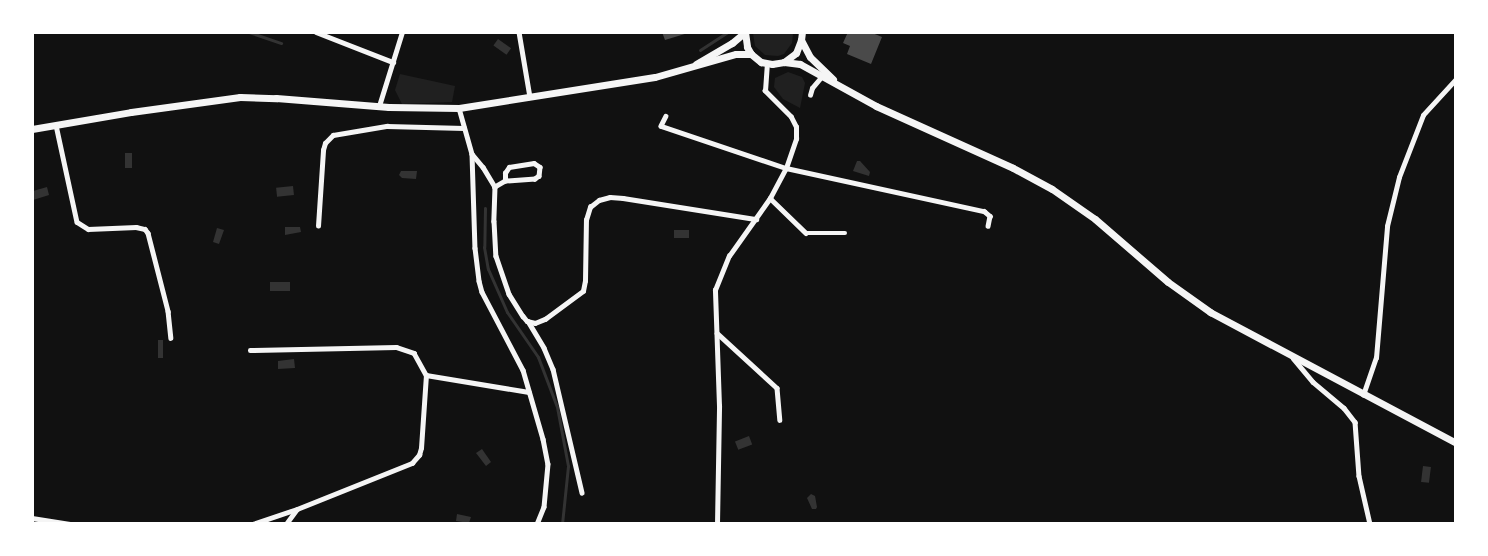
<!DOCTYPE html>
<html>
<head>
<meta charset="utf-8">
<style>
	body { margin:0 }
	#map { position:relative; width:1488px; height:556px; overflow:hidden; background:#111; font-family:Rubik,sans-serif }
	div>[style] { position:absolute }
	.green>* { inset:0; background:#202020 }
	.water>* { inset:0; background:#333; transform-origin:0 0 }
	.stream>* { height:3px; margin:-1.5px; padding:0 1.5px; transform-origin:1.5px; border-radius:1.5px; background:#333 }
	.building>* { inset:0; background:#4a4a4a }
	.minor>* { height:4.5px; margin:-2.25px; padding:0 2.25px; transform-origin:2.25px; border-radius:2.25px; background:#f5f5f5 }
	.secondary>* { height:7px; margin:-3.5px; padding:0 3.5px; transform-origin:3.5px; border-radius:3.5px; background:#f5f5f5 }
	span { translate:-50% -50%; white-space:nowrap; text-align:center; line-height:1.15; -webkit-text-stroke:4.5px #fff; paint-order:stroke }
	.frame { position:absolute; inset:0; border:34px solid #fff; pointer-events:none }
</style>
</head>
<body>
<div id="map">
	<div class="green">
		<div style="clip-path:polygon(753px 33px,793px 33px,792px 43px,784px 54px,778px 56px,765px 55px,755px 46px)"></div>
		<div style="clip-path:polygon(788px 72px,802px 77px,805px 83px,800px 108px,783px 99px,774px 87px,775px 78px)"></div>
		<div style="clip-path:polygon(400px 74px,455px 86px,452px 102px,402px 104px,395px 90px)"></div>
	</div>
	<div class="water">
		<div style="left:498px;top:39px;width:16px;height:8px;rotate:35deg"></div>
		<div style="left:132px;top:153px;width:15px;height:7px;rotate:90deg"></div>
		<div style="clip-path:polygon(857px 161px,860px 161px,870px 172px,869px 176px,853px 171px)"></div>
		<div style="clip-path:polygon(401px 171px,417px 171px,416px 179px,402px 178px,399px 175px)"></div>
		<div style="left:293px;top:186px;width:9px;height:17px;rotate:84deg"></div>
		<div style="clip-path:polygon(47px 187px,49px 195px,33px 200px,33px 191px)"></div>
		<div style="clip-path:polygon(285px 227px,300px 227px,301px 232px,285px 235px)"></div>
		<div style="clip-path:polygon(217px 228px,224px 230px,219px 244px,213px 242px)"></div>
		<div style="left:674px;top:230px;width:15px;height:8px"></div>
		<div style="left:290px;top:282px;width:9px;height:20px;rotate:90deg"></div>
		<div style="left:158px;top:340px;width:5px;height:18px"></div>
		<div style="clip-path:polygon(294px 359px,295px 368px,278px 369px,278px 361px)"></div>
		<div style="left:749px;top:436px;width:9px;height:15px;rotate:69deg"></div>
		<div style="clip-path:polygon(482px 449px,491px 462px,486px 466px,476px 453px)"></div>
		<div style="left:1423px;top:466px;width:8px;height:16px;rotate:7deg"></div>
		<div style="clip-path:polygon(811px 494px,815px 496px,817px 507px,816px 509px,812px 509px,807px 498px)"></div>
		<div style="clip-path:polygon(457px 514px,471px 517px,469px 523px,456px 521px)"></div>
	</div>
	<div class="stream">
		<div style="left:249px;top:32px;width:34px;rotate:19deg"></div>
		<div style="left:700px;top:50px;width:33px;rotate:-33deg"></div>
		<div style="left:485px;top:208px;width:39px;rotate:91deg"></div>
		<div style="left:484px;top:247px;width:22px;rotate:80deg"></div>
		<div style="left:488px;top:269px;width:47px;rotate:66.2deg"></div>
		<div style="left:507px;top:312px;width:55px;rotate:55.4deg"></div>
		<div style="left:538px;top:357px;width:53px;rotate:69.2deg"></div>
		<div style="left:557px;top:407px;width:60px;rotate:79.4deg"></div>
		<div style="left:568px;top:466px;width:58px;rotate:95.9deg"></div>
	</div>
	<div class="building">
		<div style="clip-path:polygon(662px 32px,688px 32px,688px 33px,665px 40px)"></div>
		<div style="clip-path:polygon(848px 32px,870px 32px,882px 37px,871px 64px,847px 54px,850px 46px,843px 43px)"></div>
	</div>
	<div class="minor">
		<div style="left:316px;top:32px;width:83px;rotate:21.3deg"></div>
		<div style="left:519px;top:32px;width:66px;rotate:80.4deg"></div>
		<div style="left:810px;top:95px;width:7px;rotate:-74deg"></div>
		<div style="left:812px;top:88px;width:17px;rotate:-50deg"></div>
		<div style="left:379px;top:106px;width:77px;rotate:-72.7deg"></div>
		<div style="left:459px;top:108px;width:48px;rotate:74.2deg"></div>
		<div style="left:472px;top:154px;width:94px;rotate:88.2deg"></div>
		<div style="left:475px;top:248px;width:33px;rotate:83deg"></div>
		<div style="left:479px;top:281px;width:11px;rotate:75deg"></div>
		<div style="left:482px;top:292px;width:88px;rotate:62.3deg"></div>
		<div style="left:523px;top:370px;width:72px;rotate:73.8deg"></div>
		<div style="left:543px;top:439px;width:25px;rotate:79deg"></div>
		<div style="left:548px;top:464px;width:43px;rotate:95.3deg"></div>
		<div style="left:544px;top:507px;width:18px;rotate:112deg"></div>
		<div style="left:666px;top:116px;width:11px;rotate:117deg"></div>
		<div style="left:661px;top:126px;width:132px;rotate:18.6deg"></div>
		<div style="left:786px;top:168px;width:203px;rotate:12.3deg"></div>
		<div style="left:984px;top:211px;width:8px;rotate:40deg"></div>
		<div style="left:990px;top:216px;width:10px;rotate:101deg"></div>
		<div style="left:56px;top:125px;width:99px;rotate:77.8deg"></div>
		<div style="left:77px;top:222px;width:13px;rotate:32deg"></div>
		<div style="left:88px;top:229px;width:48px;rotate:-2.4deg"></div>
		<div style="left:136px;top:227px;width:9px;rotate:13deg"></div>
		<div style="left:145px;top:229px;width:5px;rotate:53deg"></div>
		<div style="left:148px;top:233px;width:81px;rotate:75.6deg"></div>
		<div style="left:168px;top:311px;width:27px;rotate:84deg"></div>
		<div style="left:472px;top:154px;width:17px;rotate:50deg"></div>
		<div style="left:483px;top:167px;width:23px;rotate:59deg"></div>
		<div style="left:505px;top:181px;width:8px;rotate:-90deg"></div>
		<div style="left:505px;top:173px;width:7px;rotate:-56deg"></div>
		<div style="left:509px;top:167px;width:25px;rotate:-9deg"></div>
		<div style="left:534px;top:163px;width:7px;rotate:34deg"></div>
		<div style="left:540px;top:167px;width:9px;rotate:96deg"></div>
		<div style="left:539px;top:176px;width:5px;rotate:143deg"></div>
		<div style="left:535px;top:179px;width:30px;rotate:176deg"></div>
		<div style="left:505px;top:181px;width:12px;rotate:149deg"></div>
		<div style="left:495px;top:187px;width:34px;rotate:92deg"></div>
		<div style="left:494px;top:221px;width:35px;rotate:87deg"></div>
		<div style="left:496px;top:256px;width:40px;rotate:71.1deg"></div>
		<div style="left:509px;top:294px;width:26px;rotate:58deg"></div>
		<div style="left:523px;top:316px;width:6px;rotate:51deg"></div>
		<div style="left:527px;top:321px;width:8px;rotate:14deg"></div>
		<div style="left:535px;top:323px;width:11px;rotate:-22deg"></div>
		<div style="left:545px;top:319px;width:47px;rotate:-36.4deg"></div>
		<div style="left:583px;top:291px;width:10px;rotate:-79deg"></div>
		<div style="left:585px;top:281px;width:61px;rotate:-89.1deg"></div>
		<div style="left:586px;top:220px;width:14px;rotate:-73deg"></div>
		<div style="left:590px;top:207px;width:11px;rotate:-38deg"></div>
		<div style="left:599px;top:200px;width:11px;rotate:-15deg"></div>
		<div style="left:610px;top:197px;width:13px;rotate:4deg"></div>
		<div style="left:623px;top:198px;width:135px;rotate:9deg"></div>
		<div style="left:770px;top:198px;width:50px;rotate:44.2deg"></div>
		<div style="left:806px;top:233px;width:39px"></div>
		<div style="left:318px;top:226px;width:76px;rotate:-86.2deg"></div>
		<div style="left:323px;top:150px;width:7px;rotate:-74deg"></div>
		<div style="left:325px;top:143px;width:11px;rotate:-45deg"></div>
		<div style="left:333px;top:135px;width:55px;rotate:-9.5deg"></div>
		<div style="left:387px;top:126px;width:77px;rotate:1.5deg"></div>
		<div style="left:528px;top:321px;width:31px;rotate:59deg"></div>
		<div style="left:544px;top:348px;width:23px;rotate:67deg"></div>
		<div style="left:553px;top:369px;width:127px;rotate:76.8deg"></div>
		<div style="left:717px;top:333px;width:81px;rotate:42.5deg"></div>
		<div style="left:777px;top:388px;width:32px;rotate:85deg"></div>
		<div style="left:250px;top:350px;width:146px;rotate:-1.2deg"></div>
		<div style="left:396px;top:347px;width:19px;rotate:18deg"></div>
		<div style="left:414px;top:353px;width:25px;rotate:61deg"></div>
		<div style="left:1293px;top:358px;width:31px;rotate:50deg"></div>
		<div style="left:1313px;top:382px;width:40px;rotate:40deg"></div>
		<div style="left:1344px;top:408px;width:18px;rotate:52deg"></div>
		<div style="left:1355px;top:422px;width:54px;rotate:85.8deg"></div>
		<div style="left:1359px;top:476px;width:49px;rotate:77.1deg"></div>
		<div style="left:1363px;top:395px;width:39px;rotate:-71deg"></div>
		<div style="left:1376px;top:358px;width:132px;rotate:-85.2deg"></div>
		<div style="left:1387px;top:226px;width:50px;rotate:-76.2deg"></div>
		<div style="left:1399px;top:177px;width:66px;rotate:-68.8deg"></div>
		<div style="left:1423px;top:115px;width:49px;rotate:-47.5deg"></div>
		<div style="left:32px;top:518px;width:38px;rotate:9deg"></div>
		<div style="left:253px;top:524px;width:46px;rotate:-18.8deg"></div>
		<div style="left:297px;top:509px;width:124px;rotate:-21.8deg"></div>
		<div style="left:412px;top:463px;width:11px;rotate:-49deg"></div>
		<div style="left:419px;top:455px;width:7px;rotate:-74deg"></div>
		<div style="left:421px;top:448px;width:73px;rotate:-86.1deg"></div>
		<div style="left:426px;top:375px;width:104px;rotate:9.4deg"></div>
		<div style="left:286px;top:524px;width:17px;rotate:-54deg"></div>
		<div style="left:717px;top:524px;width:118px;rotate:-89deg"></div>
		<div style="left:719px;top:406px;width:116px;rotate:-92deg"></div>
		<div style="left:715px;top:290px;width:37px;rotate:-68deg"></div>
		<div style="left:729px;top:256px;width:71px;rotate:-54.7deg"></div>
		<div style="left:770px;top:198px;width:34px;rotate:-62deg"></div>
		<div style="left:786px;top:168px;width:31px;rotate:-71deg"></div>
		<div style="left:796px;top:139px;width:12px;rotate:-90deg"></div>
		<div style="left:796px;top:127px;width:11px;rotate:-117deg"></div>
		<div style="left:791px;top:117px;width:37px;rotate:-135deg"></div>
		<div style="left:765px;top:91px;width:27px;rotate:-86deg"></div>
	</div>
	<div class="secondary">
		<div style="left:745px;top:32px;width:15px;rotate:82deg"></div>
		<div style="left:747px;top:47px;width:8px;rotate:60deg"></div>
		<div style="left:751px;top:54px;width:13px;rotate:39deg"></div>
		<div style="left:761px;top:62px;width:11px;rotate:10deg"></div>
		<div style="left:772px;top:64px;width:12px;rotate:-9deg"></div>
		<div style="left:784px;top:62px;width:15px;rotate:-37deg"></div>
		<div style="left:796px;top:53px;width:14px;rotate:-69deg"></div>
		<div style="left:801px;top:40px;width:8px;rotate:-83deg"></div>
		<div style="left:801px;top:40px;width:19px;rotate:62deg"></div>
		<div style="left:810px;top:57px;width:32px;rotate:44deg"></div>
		<div style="left:784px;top:62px;width:16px;rotate:7deg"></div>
		<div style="left:800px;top:64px;width:87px;rotate:28.9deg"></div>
		<div style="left:876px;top:106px;width:150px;rotate:24.3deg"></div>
		<div style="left:1013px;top:168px;width:44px;rotate:28.3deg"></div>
		<div style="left:1052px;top:189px;width:52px;rotate:34.9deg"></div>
		<div style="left:1095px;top:219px;width:96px;rotate:40.8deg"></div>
		<div style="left:1168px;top:282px;width:52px;rotate:35.5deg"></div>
		<div style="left:1210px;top:312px;width:279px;rotate:28deg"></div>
		<div style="left:696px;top:64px;width:42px;rotate:-30.3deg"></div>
		<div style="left:732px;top:43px;width:17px;rotate:-40deg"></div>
		<div style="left:32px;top:129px;width:100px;rotate:-9.7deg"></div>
		<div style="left:131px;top:112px;width:110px;rotate:-7.8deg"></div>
		<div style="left:240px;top:97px;width:36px;rotate:2deg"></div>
		<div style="left:276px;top:98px;width:113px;rotate:4.6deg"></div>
		<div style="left:389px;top:107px;width:70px;rotate:0.8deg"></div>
		<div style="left:459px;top:108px;width:198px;rotate:-9deg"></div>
		<div style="left:655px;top:77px;width:84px;rotate:-15.9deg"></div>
		<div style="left:736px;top:54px;width:15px"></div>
	</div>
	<div class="frame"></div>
</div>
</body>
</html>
